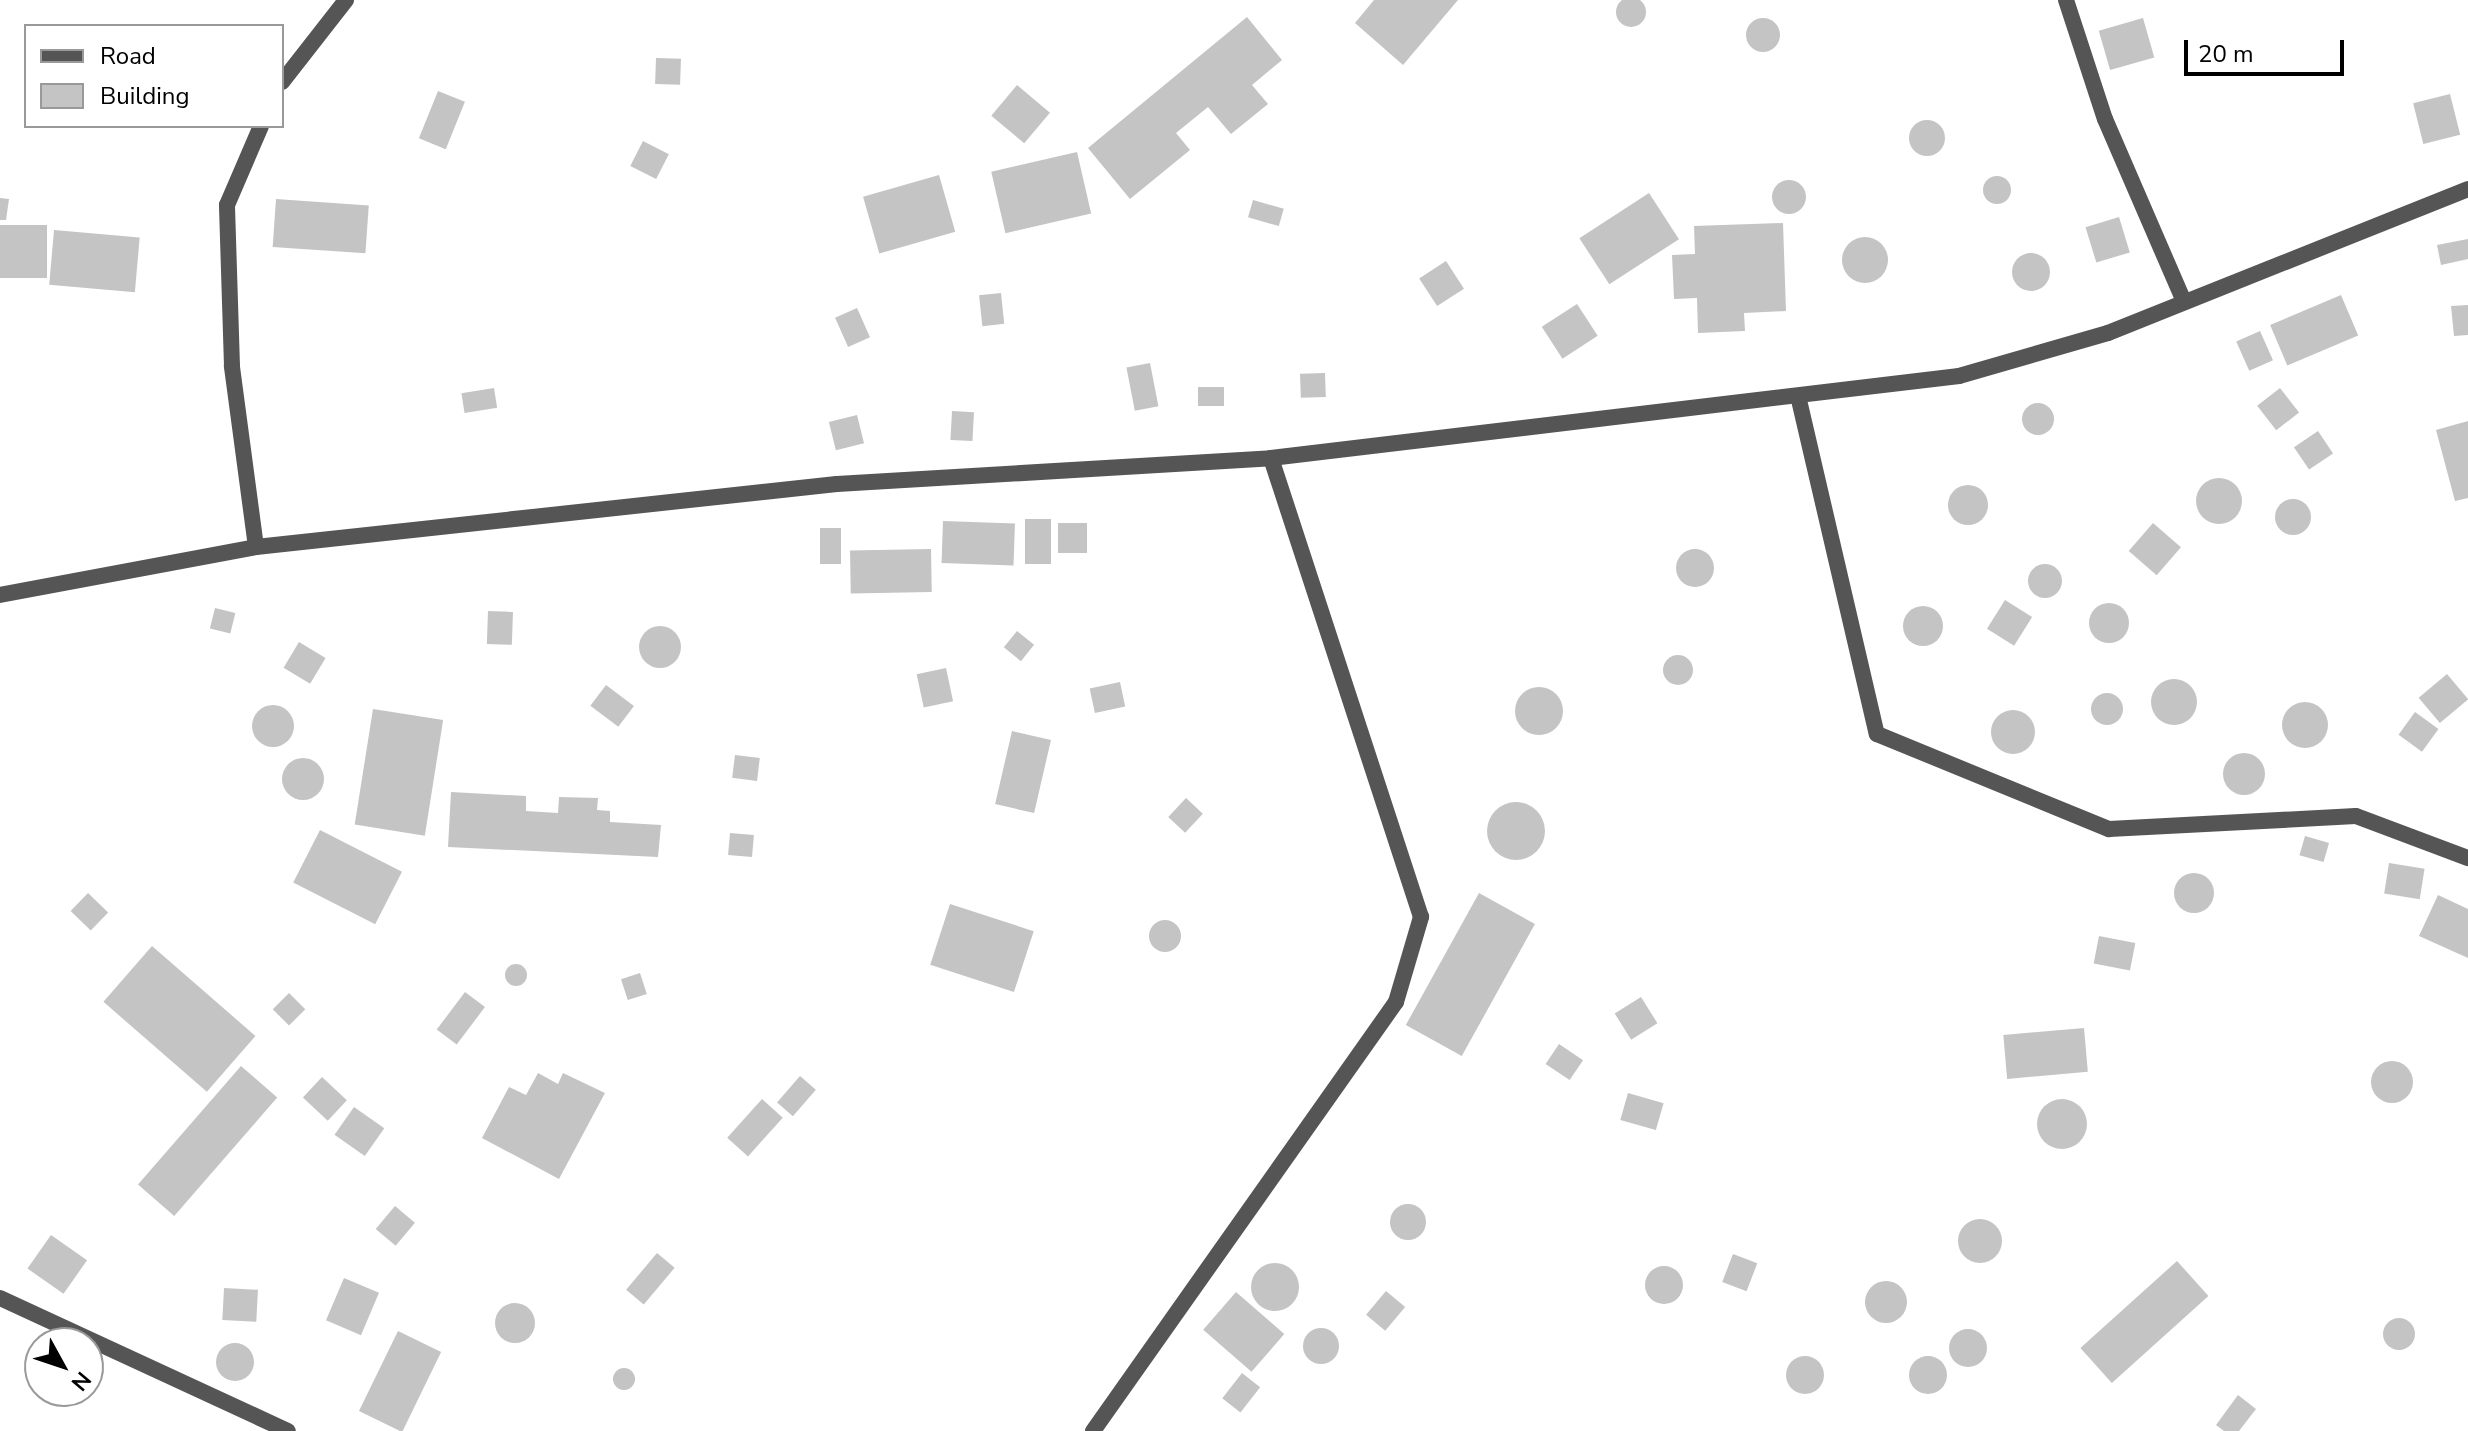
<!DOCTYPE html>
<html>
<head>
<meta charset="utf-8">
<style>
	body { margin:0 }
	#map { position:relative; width:2468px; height:1431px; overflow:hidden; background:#fff; font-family:"Nunito Sans",sans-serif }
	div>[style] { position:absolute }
	.building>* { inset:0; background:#c4c4c4; transform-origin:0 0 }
	.round { border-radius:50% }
	.street>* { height:16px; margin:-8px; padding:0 8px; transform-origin:8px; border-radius:8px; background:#555 }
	span { translate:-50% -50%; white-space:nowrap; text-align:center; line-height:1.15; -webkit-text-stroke:7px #fff; paint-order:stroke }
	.legend { position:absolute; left:24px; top:24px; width:260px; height:104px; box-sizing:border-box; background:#fff; border:2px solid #999; margin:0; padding:10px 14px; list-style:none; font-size:24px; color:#000 }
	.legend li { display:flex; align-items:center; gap:16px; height:40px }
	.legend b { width:40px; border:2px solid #999 }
	.north { position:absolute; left:24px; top:1327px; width:80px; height:80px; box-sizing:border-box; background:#fff; border:2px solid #999; border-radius:50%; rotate:130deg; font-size:22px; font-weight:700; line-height:32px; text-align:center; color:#000 }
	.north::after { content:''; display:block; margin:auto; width:28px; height:36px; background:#000; clip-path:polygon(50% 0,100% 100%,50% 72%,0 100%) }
	.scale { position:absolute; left:2184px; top:40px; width:160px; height:36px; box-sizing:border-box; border:4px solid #000; border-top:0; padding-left:10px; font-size:24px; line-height:28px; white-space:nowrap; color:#000; -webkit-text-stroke:6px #fff; paint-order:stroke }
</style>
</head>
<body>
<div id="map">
	<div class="building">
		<div class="round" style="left:1616px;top:-3px;width:30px;height:30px"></div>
		<div style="clip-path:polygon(1374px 0,1458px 0,1403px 65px,1355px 23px)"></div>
		<div style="clip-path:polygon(1247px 17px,1282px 60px,1252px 85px,1268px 104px,1231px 134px,1208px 107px,1176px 133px,1190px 150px,1130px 199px,1088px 148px)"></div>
		<div class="round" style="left:1746px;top:18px;width:34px;height:34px"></div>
		<div style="left:2143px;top:18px;width:41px;height:46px;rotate:74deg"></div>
		<div style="left:656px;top:58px;width:25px;height:26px;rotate:2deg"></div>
		<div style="left:1017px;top:85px;width:43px;height:40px;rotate:40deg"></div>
		<div style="left:438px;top:91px;width:29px;height:51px;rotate:22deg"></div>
		<div style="left:2450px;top:94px;width:42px;height:38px;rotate:76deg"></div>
		<div class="round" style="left:1909px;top:120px;width:36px;height:36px"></div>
		<div style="left:643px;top:141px;width:29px;height:28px;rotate:27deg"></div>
		<div style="left:1077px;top:152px;width:63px;height:88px;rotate:77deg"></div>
		<div style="left:939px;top:175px;width:59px;height:79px;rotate:74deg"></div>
		<div class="round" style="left:1983px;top:176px;width:28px;height:28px"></div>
		<div class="round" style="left:1772px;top:180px;width:34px;height:34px"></div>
		<div style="left:1649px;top:193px;width:55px;height:83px;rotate:57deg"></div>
		<div style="clip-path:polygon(0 198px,9px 199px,6px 220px,0 220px)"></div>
		<div style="left:276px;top:199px;width:93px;height:48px;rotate:4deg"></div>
		<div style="left:1253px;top:200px;width:32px;height:18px;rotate:16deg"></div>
		<div style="left:2119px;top:217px;width:37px;height:35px;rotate:73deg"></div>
		<div style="clip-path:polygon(1783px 223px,1786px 311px,1744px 313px,1745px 331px,1698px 333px,1697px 298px,1674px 299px,1672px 255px,1695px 254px,1694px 226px)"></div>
		<div style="left:47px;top:225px;width:53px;height:47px;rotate:90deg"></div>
		<div style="left:54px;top:230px;width:86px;height:55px;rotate:5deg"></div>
		<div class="round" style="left:1842px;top:237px;width:46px;height:46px"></div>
		<div style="clip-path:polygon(2468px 239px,2468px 259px,2441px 265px,2437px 245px)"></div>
		<div class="round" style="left:2012px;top:253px;width:38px;height:38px"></div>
		<div style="left:1446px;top:261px;width:33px;height:32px;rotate:57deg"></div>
		<div style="left:1001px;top:293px;width:31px;height:22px;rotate:84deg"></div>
		<div style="left:2341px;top:295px;width:44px;height:77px;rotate:67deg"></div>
		<div style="left:1577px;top:304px;width:38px;height:42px;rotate:57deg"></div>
		<div style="clip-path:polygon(2468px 305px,2468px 335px,2454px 336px,2451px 306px)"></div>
		<div style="left:857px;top:308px;width:32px;height:24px;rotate:66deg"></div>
		<div style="left:2260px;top:331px;width:32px;height:26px;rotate:66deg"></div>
		<div style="left:1150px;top:363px;width:44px;height:24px;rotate:79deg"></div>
		<div style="left:1325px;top:373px;width:24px;height:25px;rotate:88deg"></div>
		<div style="left:1198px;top:387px;width:26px;height:19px"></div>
		<div style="left:494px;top:388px;width:20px;height:33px;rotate:81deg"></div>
		<div style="left:2280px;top:388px;width:31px;height:29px;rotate:52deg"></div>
		<div class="round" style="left:2022px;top:403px;width:32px;height:32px"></div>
		<div style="left:952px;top:411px;width:22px;height:29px;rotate:3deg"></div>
		<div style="left:857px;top:415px;width:29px;height:29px;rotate:76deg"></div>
		<div style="clip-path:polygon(2468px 421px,2468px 498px,2455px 501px,2436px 430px)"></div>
		<div style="left:2318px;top:431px;width:27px;height:29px;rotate:56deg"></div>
		<div class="round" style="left:2196px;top:478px;width:46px;height:46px"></div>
		<div class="round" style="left:1948px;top:485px;width:40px;height:40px"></div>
		<div class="round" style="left:2275px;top:499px;width:36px;height:36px"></div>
		<div style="left:1025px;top:519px;width:26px;height:45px"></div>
		<div style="left:943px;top:521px;width:72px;height:42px;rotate:2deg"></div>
		<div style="left:1087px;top:523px;width:30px;height:29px;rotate:90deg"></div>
		<div style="left:2153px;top:523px;width:37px;height:37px;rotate:41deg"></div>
		<div style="left:841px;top:528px;width:36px;height:21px;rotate:90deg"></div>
		<div class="round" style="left:1676px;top:549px;width:38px;height:38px"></div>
		<div style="left:931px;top:549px;width:43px;height:81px;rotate:89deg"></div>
		<div class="round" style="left:2028px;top:564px;width:34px;height:34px"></div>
		<div style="left:2005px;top:600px;width:32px;height:34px;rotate:32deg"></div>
		<div class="round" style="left:2089px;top:603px;width:40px;height:40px"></div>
		<div class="round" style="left:1903px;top:606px;width:40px;height:40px"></div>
		<div style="left:215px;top:608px;width:21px;height:21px;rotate:14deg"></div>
		<div style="left:488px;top:611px;width:25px;height:33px;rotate:2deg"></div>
		<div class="round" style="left:639px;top:626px;width:42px;height:42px"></div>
		<div style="left:1017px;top:631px;width:22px;height:21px;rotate:39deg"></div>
		<div style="left:299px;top:642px;width:31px;height:30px;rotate:31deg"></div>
		<div class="round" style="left:1663px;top:655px;width:30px;height:30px"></div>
		<div style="left:946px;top:668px;width:34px;height:30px;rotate:78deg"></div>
		<div style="left:2447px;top:674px;width:33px;height:37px;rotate:50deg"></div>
		<div class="round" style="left:2151px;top:679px;width:46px;height:46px"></div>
		<div style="left:1120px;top:682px;width:25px;height:31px;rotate:78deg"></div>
		<div style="left:606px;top:685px;width:35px;height:26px;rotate:37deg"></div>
		<div class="round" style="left:1515px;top:687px;width:48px;height:48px"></div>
		<div class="round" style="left:2091px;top:693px;width:32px;height:32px"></div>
		<div class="round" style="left:2282px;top:702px;width:46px;height:46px"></div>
		<div class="round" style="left:252px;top:705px;width:42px;height:42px"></div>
		<div style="left:373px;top:709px;width:71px;height:117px;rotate:9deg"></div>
		<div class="round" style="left:1991px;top:710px;width:44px;height:44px"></div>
		<div style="left:2415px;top:712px;width:29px;height:28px;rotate:36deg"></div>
		<div style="left:1012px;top:731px;width:40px;height:75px;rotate:13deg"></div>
		<div class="round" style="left:2223px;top:753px;width:42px;height:42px"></div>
		<div style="left:735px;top:755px;width:25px;height:23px;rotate:7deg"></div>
		<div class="round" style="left:282px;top:758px;width:42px;height:42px"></div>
		<div style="clip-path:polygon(451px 792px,526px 796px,526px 811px,558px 813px,559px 797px,598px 798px,597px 810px,610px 811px,610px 822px,661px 825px,658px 857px,448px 847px)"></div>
		<div style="left:1186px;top:798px;width:23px;height:26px;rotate:43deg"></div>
		<div class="round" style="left:1487px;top:802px;width:58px;height:58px"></div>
		<div style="left:320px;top:830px;width:92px;height:59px;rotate:27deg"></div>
		<div style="left:730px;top:833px;width:24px;height:22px;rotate:5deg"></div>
		<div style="left:2305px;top:836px;width:25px;height:20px;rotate:16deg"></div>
		<div style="left:2389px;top:863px;width:36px;height:31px;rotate:9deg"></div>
		<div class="round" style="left:2174px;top:873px;width:40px;height:40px"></div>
		<div style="left:88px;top:893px;width:28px;height:25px;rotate:44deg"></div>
		<div style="left:1479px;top:893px;width:64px;height:151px;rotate:29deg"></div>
		<div style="clip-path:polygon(2438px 895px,2468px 909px,2468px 958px,2419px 936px)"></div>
		<div style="left:950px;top:904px;width:88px;height:64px;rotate:18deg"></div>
		<div class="round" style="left:1149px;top:920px;width:32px;height:32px"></div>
		<div style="left:2099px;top:936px;width:37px;height:28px;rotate:11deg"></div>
		<div style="left:152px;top:946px;width:137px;height:74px;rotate:41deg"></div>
		<div class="round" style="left:505px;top:964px;width:22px;height:22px"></div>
		<div style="left:640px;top:973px;width:22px;height:20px;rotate:72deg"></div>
		<div style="left:465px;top:992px;width:25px;height:47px;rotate:37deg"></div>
		<div style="left:289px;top:993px;width:23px;height:23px;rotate:45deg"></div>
		<div style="left:1641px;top:997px;width:31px;height:31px;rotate:58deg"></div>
		<div style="left:2084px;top:1028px;width:44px;height:81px;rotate:85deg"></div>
		<div style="left:1559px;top:1044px;width:29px;height:24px;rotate:34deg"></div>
		<div class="round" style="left:2371px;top:1061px;width:42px;height:42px"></div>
		<div style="left:241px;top:1066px;width:48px;height:157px;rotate:41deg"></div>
		<div style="clip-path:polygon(538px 1073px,558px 1084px,563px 1073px,605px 1093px,559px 1179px,482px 1138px,509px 1087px,526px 1095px)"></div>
		<div style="left:800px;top:1076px;width:21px;height:35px;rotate:41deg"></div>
		<div style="left:322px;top:1077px;width:34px;height:28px;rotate:43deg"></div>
		<div style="left:1628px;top:1093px;width:37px;height:28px;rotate:16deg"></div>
		<div style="left:762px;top:1099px;width:28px;height:52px;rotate:42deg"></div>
		<div class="round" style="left:2037px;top:1099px;width:50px;height:50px"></div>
		<div style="left:354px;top:1107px;width:37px;height:34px;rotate:35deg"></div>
		<div class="round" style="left:1390px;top:1204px;width:36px;height:36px"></div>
		<div style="left:395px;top:1206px;width:26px;height:30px;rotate:40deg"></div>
		<div class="round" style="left:1958px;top:1219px;width:44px;height:44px"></div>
		<div style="left:51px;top:1235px;width:44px;height:41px;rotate:35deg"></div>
		<div style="left:657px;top:1253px;width:23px;height:48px;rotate:40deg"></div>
		<div style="left:1733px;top:1254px;width:26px;height:30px;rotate:21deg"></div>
		<div style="left:2177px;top:1261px;width:47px;height:130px;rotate:48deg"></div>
		<div class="round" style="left:1251px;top:1263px;width:48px;height:48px"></div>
		<div class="round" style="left:1645px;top:1266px;width:38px;height:38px"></div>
		<div style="left:344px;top:1278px;width:38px;height:46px;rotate:23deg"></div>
		<div class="round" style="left:1865px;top:1281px;width:42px;height:42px"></div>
		<div style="left:224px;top:1288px;width:34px;height:32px;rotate:3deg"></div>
		<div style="left:1386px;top:1291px;width:25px;height:31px;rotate:40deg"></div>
		<div style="left:1236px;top:1292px;width:64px;height:50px;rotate:41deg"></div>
		<div class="round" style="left:495px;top:1303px;width:40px;height:40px"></div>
		<div class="round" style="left:2383px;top:1318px;width:32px;height:32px"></div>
		<div class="round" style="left:1303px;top:1328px;width:36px;height:36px"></div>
		<div class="round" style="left:1949px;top:1329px;width:38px;height:38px"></div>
		<div style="left:398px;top:1331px;width:48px;height:89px;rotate:26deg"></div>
		<div class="round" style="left:216px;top:1343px;width:38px;height:38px"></div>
		<div class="round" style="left:1786px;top:1356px;width:38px;height:38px"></div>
		<div class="round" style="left:1909px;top:1356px;width:38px;height:38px"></div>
		<div class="round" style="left:613px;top:1368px;width:22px;height:22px"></div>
		<div style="left:1242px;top:1373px;width:23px;height:32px;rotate:38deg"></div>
		<div style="clip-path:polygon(2238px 1395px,2256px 1409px,2239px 1431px,2224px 1431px,2216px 1425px)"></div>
	</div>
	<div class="street">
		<div style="left:2066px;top:0;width:125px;rotate:71.9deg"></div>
		<div style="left:2105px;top:119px;width:196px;rotate:66.6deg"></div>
		<div style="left:282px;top:82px;width:104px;rotate:-52deg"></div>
		<div style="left:1799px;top:400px;width:343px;rotate:76.9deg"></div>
		<div style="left:1877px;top:734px;width:251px;rotate:22.3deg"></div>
		<div style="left:2109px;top:829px;width:247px;rotate:-3deg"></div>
		<div style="left:2356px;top:816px;width:120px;rotate:20.6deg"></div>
		<div style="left:256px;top:547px;width:183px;rotate:-97.6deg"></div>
		<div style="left:232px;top:366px;width:161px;rotate:-91.8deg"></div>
		<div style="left:227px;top:205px;width:86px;rotate:-66.7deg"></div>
		<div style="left:0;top:595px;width:260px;rotate:-10.6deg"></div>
		<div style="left:256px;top:547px;width:584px;rotate:-6.19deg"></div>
		<div style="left:837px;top:484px;width:435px;rotate:-3.4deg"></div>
		<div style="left:1271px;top:458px;width:693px;rotate:-6.8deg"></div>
		<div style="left:1959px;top:376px;width:155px;rotate:-16.1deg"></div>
		<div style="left:2108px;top:333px;width:388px;rotate:-21.8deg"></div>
		<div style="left:0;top:1298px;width:317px;rotate:24.8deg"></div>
		<div style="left:1093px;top:1431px;width:525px;rotate:-54.77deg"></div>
		<div style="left:1396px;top:1002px;width:89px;rotate:-73.6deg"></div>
		<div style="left:1421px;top:917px;width:483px;rotate:-108.1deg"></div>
	</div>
	<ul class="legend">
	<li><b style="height:10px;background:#555"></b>Road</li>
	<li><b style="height:22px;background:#c4c4c4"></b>Building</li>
	</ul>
	<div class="north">N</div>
	<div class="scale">20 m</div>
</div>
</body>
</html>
